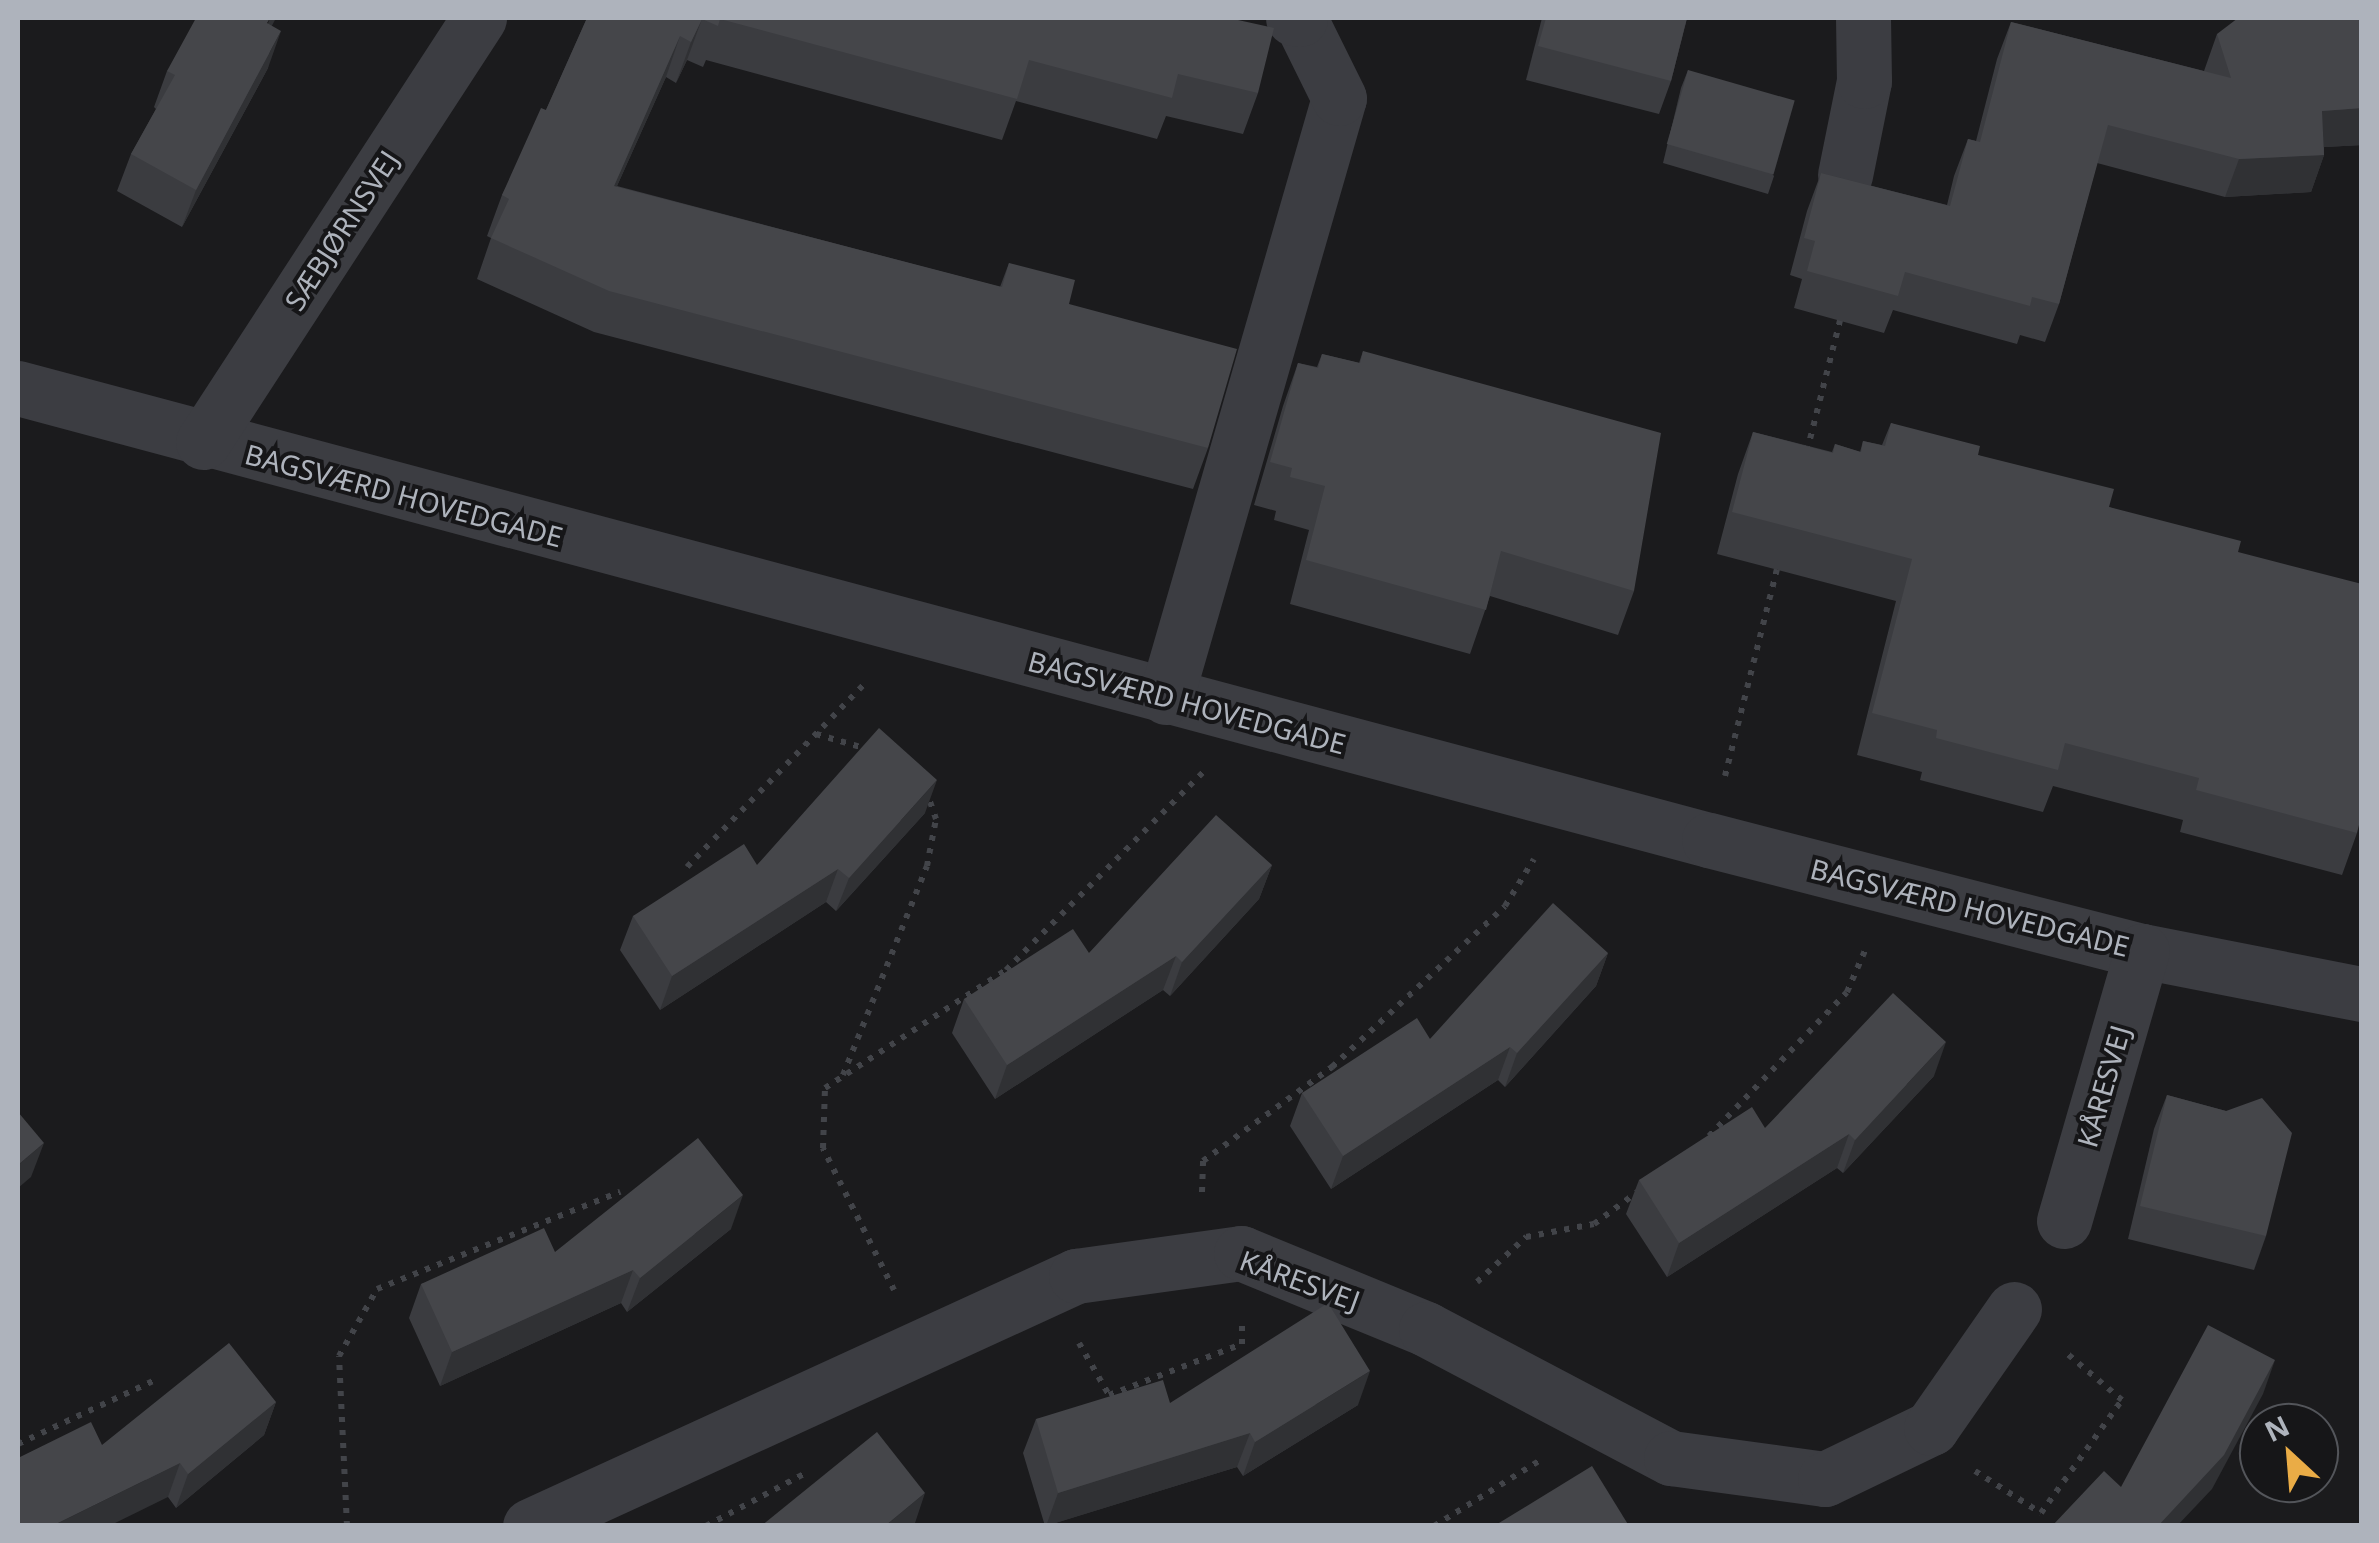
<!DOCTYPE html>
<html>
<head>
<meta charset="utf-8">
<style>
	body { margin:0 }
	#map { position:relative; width:2379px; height:1543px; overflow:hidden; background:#1b1b1d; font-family:"Noto Sans",sans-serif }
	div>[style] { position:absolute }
	.path>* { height:6px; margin-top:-3px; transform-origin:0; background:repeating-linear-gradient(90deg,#424449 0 5px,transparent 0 13px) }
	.minor>* { height:55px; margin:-27.5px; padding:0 27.5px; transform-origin:27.5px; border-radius:27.5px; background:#3c3d42 }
	.wall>* { inset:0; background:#3b3c40 }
	.shaded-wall>* { inset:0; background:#303134 }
	.building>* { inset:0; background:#45464a; transform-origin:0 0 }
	span { translate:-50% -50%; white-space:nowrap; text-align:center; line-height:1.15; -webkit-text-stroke:8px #161618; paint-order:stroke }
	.street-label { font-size:28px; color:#aeb3bc }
	.frame { position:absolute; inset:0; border:20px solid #aeb3bc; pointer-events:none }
	.north { position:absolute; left:2239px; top:1403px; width:100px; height:100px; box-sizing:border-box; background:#161618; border:2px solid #53555a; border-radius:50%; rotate:334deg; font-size:28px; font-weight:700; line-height:40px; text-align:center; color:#aeb3bc }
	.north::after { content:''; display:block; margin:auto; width:35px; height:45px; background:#eaac46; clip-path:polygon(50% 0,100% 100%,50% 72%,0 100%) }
</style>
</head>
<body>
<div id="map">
	<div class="path">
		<div style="left:1807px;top:451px;width:142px;rotate:-75.8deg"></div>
		<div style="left:816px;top:734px;width:53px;rotate:16.4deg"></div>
		<div style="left:1725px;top:776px;width:218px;rotate:-75.9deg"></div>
		<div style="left:687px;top:867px;width:259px;rotate:-45.9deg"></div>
		<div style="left:843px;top:1075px;width:225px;rotate:-68.1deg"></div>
		<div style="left:927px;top:866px;width:48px;rotate:-79.2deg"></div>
		<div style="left:936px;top:819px;width:24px;rotate:-109deg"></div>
		<div style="left:1709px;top:1136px;width:199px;rotate:-46.2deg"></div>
		<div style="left:1847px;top:992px;width:48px;rotate:-66.6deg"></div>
		<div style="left:1202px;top:1192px;width:31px;rotate:-88deg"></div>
		<div style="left:1203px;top:1161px;width:160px;rotate:-36.1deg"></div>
		<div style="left:1332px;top:1067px;width:236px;rotate:-42.9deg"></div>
		<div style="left:1505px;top:906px;width:55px;rotate:-58.3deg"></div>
		<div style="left:1477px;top:1282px;width:67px;rotate:-42.6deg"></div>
		<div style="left:1526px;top:1237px;width:69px;rotate:-10.8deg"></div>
		<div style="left:1594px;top:1224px;width:57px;rotate:-36.5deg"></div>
		<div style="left:894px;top:1290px;width:159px;rotate:-116.6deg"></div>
		<div style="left:823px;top:1148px;width:60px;rotate:-88.1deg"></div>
		<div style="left:825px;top:1088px;width:216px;rotate:-33.1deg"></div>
		<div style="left:1006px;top:970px;width:282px;rotate:-45.1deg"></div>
		<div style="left:1079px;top:1343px;width:60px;rotate:60deg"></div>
		<div style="left:1109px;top:1395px;width:142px;rotate:-21deg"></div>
		<div style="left:1242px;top:1344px;width:20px;rotate:-90deg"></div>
		<div style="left:18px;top:1444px;width:149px;rotate:-25deg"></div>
		<div style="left:1975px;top:1471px;width:78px;rotate:32.5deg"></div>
		<div style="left:2041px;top:1513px;width:139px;rotate:-54.4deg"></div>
		<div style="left:2122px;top:1400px;width:76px;rotate:-139.8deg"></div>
		<div style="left:347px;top:1526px;width:170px;rotate:-92.7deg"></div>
		<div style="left:339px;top:1356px;width:77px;rotate:-60.4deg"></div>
		<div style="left:377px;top:1289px;width:262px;rotate:-21.8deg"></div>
		<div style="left:706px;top:1526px;width:111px;rotate:-28deg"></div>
		<div style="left:1434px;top:1526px;width:123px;rotate:-31.8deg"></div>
	</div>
	<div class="minor">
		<div style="left:1845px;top:175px;width:96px;rotate:-78.6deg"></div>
		<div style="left:1864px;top:81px;width:63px;rotate:-90.9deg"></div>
		<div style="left:18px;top:388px;width:1750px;rotate:14.97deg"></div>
		<div style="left:1709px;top:840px;width:447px;rotate:14.4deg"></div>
		<div style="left:2142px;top:951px;width:224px;rotate:11.1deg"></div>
		<div style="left:203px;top:442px;width:506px;rotate:-56.94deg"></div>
		<div style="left:1166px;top:697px;width:623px;rotate:-73.89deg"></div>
		<div style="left:1339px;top:98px;width:88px;rotate:-116.3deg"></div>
		<div style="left:1300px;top:19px;width:7px;rotate:-172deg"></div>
		<div style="left:2064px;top:1221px;width:281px;rotate:-73.9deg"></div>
		<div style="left:530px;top:1526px;width:601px;rotate:-24.6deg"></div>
		<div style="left:1076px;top:1276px;width:167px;rotate:-7.9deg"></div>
		<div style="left:1241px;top:1253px;width:200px;rotate:22.3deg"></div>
		<div style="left:1426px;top:1329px;width:277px;rotate:27.8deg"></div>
		<div style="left:1671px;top:1458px;width:155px;rotate:7.8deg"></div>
		<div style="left:1825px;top:1479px;width:118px;rotate:-25.7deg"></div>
		<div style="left:1931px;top:1428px;width:145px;rotate:-55.1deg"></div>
	</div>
	<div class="wall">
		<div style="clip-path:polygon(587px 18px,1229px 18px,1258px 93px,1243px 134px,1166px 116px,1157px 139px,1016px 101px,1002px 140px,706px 60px,703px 67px,687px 60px,676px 83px,666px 77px,617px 186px,1000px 287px,1009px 263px,1069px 304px,1208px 448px,1193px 489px,594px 332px,477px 279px,491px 238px,487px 236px,502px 195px,546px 110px)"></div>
		<div style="clip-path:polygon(1542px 18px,1687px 18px,1671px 81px,1659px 114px,1526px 80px)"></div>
		<div style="clip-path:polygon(2362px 18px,2362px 145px,2324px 147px,2324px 155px,2311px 192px,2225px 197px,2097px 163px,2059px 304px,2045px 342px,2020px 335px,2017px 344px,1893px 310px,1884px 333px,1794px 308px,1802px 279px,1790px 275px,1807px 211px,1821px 173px,1947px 205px,1954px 176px,1968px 139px,1976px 141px,1997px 59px,2011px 22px,2204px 71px,2217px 34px)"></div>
		<div style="clip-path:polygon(272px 26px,268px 68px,182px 227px,117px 191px,131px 154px,156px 109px,154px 107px,167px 71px)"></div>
		<div style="clip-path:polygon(1688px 70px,1774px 176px,1768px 194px,1663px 163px,1681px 88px)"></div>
		<div style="clip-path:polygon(1363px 351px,1634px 591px,1618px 635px,1490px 596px,1470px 654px,1290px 604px,1309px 530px,1274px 520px,1276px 511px,1254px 505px,1283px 406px,1298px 363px,1317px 367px,1322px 354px,1359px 363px)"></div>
		<div style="clip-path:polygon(1891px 423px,1978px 455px,2109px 507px,2238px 552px,2357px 833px,2342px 875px,2180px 832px,2183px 820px,2053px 786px,2043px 812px,1920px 780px,1922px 772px,1857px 755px,1896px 601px,1717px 554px,1738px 474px,1753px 432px,1832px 452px,1835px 444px,1860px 452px,1863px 441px,1882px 445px)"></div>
		<div style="clip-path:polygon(925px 813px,836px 911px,826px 902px,660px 1010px,620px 950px,633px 916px,757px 865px)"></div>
		<div style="clip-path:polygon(1272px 865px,1259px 899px,1170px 996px,1163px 990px,995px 1099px,952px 1033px,964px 999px,1089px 953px)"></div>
		<div style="clip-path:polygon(1608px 953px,1596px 986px,1505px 1087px,1498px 1080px,1331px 1189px,1290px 1126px,1302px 1093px,1430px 1039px)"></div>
		<div style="clip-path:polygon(1934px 1076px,1843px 1173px,1837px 1168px,1667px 1277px,1626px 1214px,1639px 1180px,1765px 1128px)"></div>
		<div style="clip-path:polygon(2167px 1095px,2226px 1111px,2266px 1236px,2254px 1270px,2128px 1239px,2154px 1129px)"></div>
		<div style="clip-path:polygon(731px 1229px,627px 1312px,621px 1303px,440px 1386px,409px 1318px,421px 1284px,555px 1252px)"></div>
		<div style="clip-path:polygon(276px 1402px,264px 1435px,176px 1508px,168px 1497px,102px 1445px)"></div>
		<div style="clip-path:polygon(1170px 1403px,1358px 1405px,1243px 1476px,1237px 1467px,1045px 1526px,1023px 1453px,1036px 1419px)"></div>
	</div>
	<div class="shaded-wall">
		<div style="clip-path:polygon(270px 18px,276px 18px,254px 60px)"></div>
		<div style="clip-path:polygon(702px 19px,687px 60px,676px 83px,691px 42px)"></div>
		<div style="clip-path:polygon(281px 31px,268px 68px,182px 227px,196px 190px)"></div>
		<div style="clip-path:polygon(680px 36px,666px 77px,599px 226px,614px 186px)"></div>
		<div style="clip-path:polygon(2362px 108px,2362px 145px,2308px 148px,2322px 111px)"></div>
		<div style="clip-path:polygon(2324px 155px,2311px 192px,2225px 197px,2239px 159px)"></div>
		<div style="clip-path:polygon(937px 780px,925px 813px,836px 911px,849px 878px)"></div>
		<div style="clip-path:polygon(1272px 865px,1259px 899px,1170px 996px,1182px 962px)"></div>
		<div style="clip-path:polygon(838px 869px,826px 902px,660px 1010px,672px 976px)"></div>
		<div style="clip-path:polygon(1608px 953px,1596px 986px,1505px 1087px,1517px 1053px)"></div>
		<div style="clip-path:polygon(1176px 956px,1163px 990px,995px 1099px,1007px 1065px)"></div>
		<div style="clip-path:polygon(1946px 1042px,1934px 1076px,1843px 1173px,1855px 1140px)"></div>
		<div style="clip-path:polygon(1510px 1047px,1498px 1080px,1331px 1189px,1343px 1156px)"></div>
		<div style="clip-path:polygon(1849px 1134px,1837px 1168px,1667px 1277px,1679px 1243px)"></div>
		<div style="clip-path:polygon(44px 1143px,31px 1177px,18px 1188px,18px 1165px)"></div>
		<div style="clip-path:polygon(743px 1195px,731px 1229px,627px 1312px,640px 1278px)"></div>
		<div style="clip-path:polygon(633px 1270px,621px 1303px,440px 1386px,452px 1352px)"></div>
		<div style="clip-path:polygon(2275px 1360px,2263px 1394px,2212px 1489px,2177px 1526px,2158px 1526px)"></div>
		<div style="clip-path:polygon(1370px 1371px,1358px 1405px,1243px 1476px,1255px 1442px)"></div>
		<div style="clip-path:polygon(276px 1402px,264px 1435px,176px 1508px,188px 1474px)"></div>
		<div style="clip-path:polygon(1250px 1433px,1237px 1467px,1046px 1526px,1058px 1493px)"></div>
		<div style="clip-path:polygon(180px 1463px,168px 1497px,109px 1526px,52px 1526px)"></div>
		<div style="clip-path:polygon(925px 1493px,914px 1526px,885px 1526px)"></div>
	</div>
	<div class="building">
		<div style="clip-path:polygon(196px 18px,270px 18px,267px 23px,281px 31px,196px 190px,131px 154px,175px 75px,167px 71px)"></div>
		<div style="clip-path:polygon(587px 18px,1229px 18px,1274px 28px,1258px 93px,1178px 74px,1172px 98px,1029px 60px,1017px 99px,720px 19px,718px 26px,702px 19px,691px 42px,680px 36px,614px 186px,1002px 287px,1009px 263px,1075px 280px,1069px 304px,1237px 349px,1208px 448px,609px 291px,491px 238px,509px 199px,502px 195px,541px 108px,546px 110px)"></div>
		<div style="clip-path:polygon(1546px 18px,1687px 18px,1671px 81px,1538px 46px)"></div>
		<div style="clip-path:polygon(2238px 18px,2362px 18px,2362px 108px,2322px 111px,2324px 155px,2239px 159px,2108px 125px,2059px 304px,2032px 297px,2030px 306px,1905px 272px,1898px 296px,1807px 271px,1815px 241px,1804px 238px,1821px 173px,1950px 206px,1968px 139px,1980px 142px,2011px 22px,2231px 78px,2217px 34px)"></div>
		<div style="left:1688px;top:70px;width:111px;height:77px;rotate:16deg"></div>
		<div style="clip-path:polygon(1363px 351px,1661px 433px,1634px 591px,1501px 551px,1486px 610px,1306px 560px,1325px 486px,1290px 477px,1292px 468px,1270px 462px,1298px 363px,1318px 368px,1322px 354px,1360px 363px)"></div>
		<div style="clip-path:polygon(1891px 423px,1980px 446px,1978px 455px,2114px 489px,2109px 507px,2241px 541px,2238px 552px,2362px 584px,2362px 813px,2357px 833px,2196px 790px,2199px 778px,2065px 743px,2058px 770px,1936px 738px,1937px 730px,1872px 713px,1912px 559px,1732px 512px,1753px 432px,1833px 453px,1835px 444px,1861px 452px,1863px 441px,1885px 446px)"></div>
		<div style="clip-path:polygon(879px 728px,937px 780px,849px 878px,838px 869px,672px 976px,633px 916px,744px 844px,757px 865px)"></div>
		<div style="clip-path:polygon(1216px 815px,1272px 865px,1182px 962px,1176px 956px,1007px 1065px,964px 999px,1073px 929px,1089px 953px)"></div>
		<div style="clip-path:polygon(1553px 903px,1608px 953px,1517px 1053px,1510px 1047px,1343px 1156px,1302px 1093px,1417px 1018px,1430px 1039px)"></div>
		<div style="clip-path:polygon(1893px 993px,1946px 1042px,1855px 1140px,1849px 1134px,1679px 1243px,1639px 1180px,1752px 1107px,1765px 1128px)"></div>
		<div style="clip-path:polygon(2167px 1095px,2226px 1111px,2262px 1098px,2292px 1133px,2266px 1236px,2140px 1206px)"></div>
		<div style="clip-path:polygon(18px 1112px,44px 1143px,18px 1165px)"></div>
		<div style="clip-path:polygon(698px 1138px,743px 1195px,640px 1278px,633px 1270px,452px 1352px,421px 1284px,544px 1228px,555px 1252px)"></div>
		<div style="clip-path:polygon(1328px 1303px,1370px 1371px,1255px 1442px,1250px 1433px,1058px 1493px,1036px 1419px,1163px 1380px,1170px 1403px)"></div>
		<div style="clip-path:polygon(2208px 1325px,2275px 1360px,2224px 1455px,2158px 1526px,2052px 1526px,2104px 1471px,2121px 1487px)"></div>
		<div style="clip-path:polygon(229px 1343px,276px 1402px,188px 1474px,180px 1463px,52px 1526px,18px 1526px,18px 1458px,91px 1422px,102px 1445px)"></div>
		<div style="clip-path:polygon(877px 1432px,925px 1493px,885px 1526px,761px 1526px)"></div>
		<div style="clip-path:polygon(1592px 1466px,1629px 1526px,1494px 1526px)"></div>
	</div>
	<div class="street-label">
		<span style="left:341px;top:230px;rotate:-57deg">SÆBJØRNSVEJ</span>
		<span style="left:404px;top:495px;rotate:15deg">BAGSVÆRD HOVEDGADE</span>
		<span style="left:1187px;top:702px;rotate:15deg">BAGSVÆRD HOVEDGADE</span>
		<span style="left:1970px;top:907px;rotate:14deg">BAGSVÆRD HOVEDGADE</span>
		<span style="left:2103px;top:1086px;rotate:-74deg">KÅRESVEJ</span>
		<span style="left:1300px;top:1280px;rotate:20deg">KÅRESVEJ</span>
	</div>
	<div class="frame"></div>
	<div class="north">N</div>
</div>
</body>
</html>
